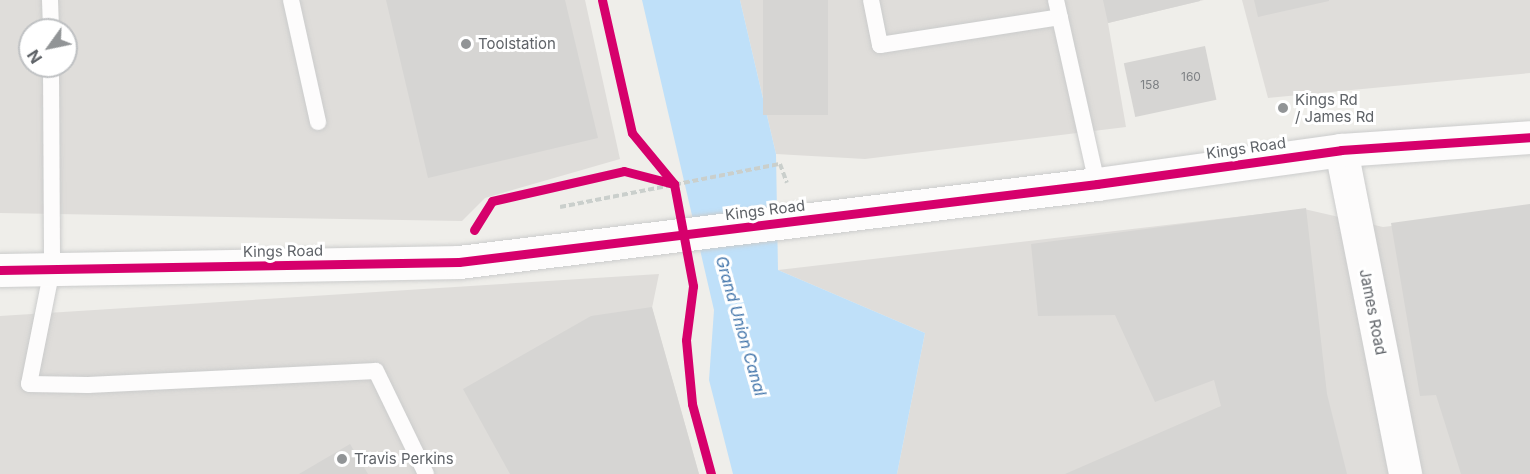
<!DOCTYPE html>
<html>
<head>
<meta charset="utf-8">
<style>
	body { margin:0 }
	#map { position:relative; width:1530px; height:474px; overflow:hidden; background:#efeeea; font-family:Inter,sans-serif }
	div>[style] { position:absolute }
	.industrial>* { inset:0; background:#dfddda }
	.water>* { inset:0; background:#bfe0f9 }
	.building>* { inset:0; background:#d6d5d3; transform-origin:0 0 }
	.path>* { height:4px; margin-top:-2px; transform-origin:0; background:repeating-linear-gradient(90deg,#cacfcc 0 6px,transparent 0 9px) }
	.roads { filter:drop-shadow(0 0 2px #cbcccc) drop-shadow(0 0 2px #cbcccc) }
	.service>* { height:16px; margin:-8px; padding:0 8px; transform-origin:8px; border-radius:8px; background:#fdfcfc }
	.minor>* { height:33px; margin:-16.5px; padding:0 16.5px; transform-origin:16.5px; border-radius:16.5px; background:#fdfcfc }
	.tertiary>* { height:33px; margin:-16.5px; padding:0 16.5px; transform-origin:16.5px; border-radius:16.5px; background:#fdfcfc }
	.cycleway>* { height:9px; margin:-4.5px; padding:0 4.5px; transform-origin:4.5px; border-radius:4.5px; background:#d6006c }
	.dots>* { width:16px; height:16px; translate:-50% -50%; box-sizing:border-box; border:3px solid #fff; border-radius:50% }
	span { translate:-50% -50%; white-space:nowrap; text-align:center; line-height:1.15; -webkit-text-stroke:6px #fff; paint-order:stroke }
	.number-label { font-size:12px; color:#7e8184 }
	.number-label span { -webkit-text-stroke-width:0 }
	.poi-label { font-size:15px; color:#5f6368 }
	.left { translate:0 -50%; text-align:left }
	.street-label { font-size:15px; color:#5f6368 }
	.water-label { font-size:16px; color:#4174aa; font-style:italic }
	.north { position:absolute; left:18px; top:18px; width:60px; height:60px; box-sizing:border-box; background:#fff; border:2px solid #bfc1c3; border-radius:50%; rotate:237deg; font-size:16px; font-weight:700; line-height:24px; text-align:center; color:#5f6368 }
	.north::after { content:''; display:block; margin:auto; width:21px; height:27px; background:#919496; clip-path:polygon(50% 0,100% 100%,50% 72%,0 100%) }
</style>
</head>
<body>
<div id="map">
	<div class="industrial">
		<div style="clip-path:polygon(evenodd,0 0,585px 0,620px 159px,485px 198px,462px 221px,0 213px,0 0,30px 30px,66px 30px,66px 66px,30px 66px,30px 30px)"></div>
		<div style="clip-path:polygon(740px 0,1204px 0,1108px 23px,1126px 127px,865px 159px,776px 154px)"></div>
		<div style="clip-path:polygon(1242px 0,1530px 0,1530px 73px,1268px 98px)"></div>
		<div style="clip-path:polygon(1304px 209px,1383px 227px,1530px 210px,1530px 474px,897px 474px,925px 333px,778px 270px)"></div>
		<div style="clip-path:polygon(659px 274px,652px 308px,699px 474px,0 474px,0 316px)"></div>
	</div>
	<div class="water">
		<div style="clip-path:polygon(642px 0,740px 0,776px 154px,778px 270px,925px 333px,897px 474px,733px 474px,709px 380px,714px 310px)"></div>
	</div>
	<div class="building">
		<div style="clip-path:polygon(386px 0,565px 0,598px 138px,428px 178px)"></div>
		<div style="left:763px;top:0;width:65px;height:115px"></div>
		<div style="clip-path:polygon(1103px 0,1200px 0,1200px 1px,1108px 23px)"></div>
		<div style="clip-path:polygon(1254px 0,1329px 0,1329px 1px,1258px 17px)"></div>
		<div style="left:1205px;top:46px;width:55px;height:83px;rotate:78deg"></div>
		<div style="clip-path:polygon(1530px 204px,1530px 474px,1461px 474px,1436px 395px,1420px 396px,1391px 223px)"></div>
		<div style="clip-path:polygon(1306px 208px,1327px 394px,1347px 474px,1065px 474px,1221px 406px,1214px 380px,1155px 402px,1115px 315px,1038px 316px,1031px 244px)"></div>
		<div style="clip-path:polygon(652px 307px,699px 474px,510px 474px,463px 389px,591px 316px)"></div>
		<div style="clip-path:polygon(350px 444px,368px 474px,299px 474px)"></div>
	</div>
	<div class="path">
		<div style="left:560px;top:207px;width:224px;rotate:-11.1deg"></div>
		<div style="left:780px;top:164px;width:20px;rotate:70deg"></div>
	</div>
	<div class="roads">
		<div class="service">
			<div style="left:50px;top:0;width:30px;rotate:88deg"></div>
			<div style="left:291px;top:0;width:125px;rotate:77.5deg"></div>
			<div style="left:871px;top:0;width:46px;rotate:78.7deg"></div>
			<div style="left:880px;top:45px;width:182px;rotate:-8.8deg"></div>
			<div style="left:1056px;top:0;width:189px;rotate:77.4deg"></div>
			<div style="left:51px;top:66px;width:203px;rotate:89.7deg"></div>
			<div style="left:52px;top:269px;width:117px;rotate:101.3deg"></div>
			<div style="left:29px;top:384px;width:59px;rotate:1deg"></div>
			<div style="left:88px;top:385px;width:288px;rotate:-2.8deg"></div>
			<div style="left:376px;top:371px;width:114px;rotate:64.1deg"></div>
		</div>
		<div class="minor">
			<div style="left:1341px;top:150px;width:330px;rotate:78.8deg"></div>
		</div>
		<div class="tertiary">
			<div style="left:0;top:270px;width:459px;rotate:-1deg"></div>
			<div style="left:459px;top:262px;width:643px;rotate:-6.97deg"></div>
			<div style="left:1097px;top:184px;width:246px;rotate:-7.9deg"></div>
			<div style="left:1341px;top:150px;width:189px;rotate:-3.9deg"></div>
		</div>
	</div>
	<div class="cycleway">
		<div style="left:602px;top:0;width:136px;rotate:77.3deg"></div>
		<div style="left:632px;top:133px;width:66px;rotate:50.5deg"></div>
		<div style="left:674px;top:184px;width:104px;rotate:79.4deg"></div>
		<div style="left:693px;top:286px;width:54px;rotate:97.4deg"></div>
		<div style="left:686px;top:340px;width:64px;rotate:84.6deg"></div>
		<div style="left:692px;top:404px;width:73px;rotate:74.8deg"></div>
		<div style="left:474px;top:230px;width:34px;rotate:-58deg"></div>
		<div style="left:492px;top:201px;width:135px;rotate:-12.8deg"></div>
		<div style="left:624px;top:171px;width:52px;rotate:14.6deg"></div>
		<div style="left:0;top:270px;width:459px;rotate:-1deg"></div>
		<div style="left:459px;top:262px;width:643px;rotate:-6.97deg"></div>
		<div style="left:1097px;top:184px;width:246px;rotate:-7.9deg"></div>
		<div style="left:1341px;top:150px;width:189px;rotate:-3.9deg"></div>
	</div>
	<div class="dots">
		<div style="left:466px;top:44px;background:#919496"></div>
		<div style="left:1283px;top:108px;background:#919496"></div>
		<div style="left:342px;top:459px;background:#919496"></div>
	</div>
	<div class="number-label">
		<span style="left:1191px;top:77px">160</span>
		<span style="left:1150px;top:85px">158</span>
	</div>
	<div class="poi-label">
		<span class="left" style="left:478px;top:44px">Toolstation</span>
		<span class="left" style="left:1295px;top:108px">Kings Rd<br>/ James Rd</span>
		<span class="left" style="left:354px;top:459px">Travis Perkins</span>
	</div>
	<div class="street-label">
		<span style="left:1246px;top:148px;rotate:-8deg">Kings Road</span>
		<span style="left:765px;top:210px;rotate:-7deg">Kings Road</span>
		<span style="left:283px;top:251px;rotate:-1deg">Kings Road</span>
		<span style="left:1373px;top:312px;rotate:79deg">James Road</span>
	</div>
	<div class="water-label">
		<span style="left:741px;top:326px;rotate:74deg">Grand Union Canal</span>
	</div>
	<div class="north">N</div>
</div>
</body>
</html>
